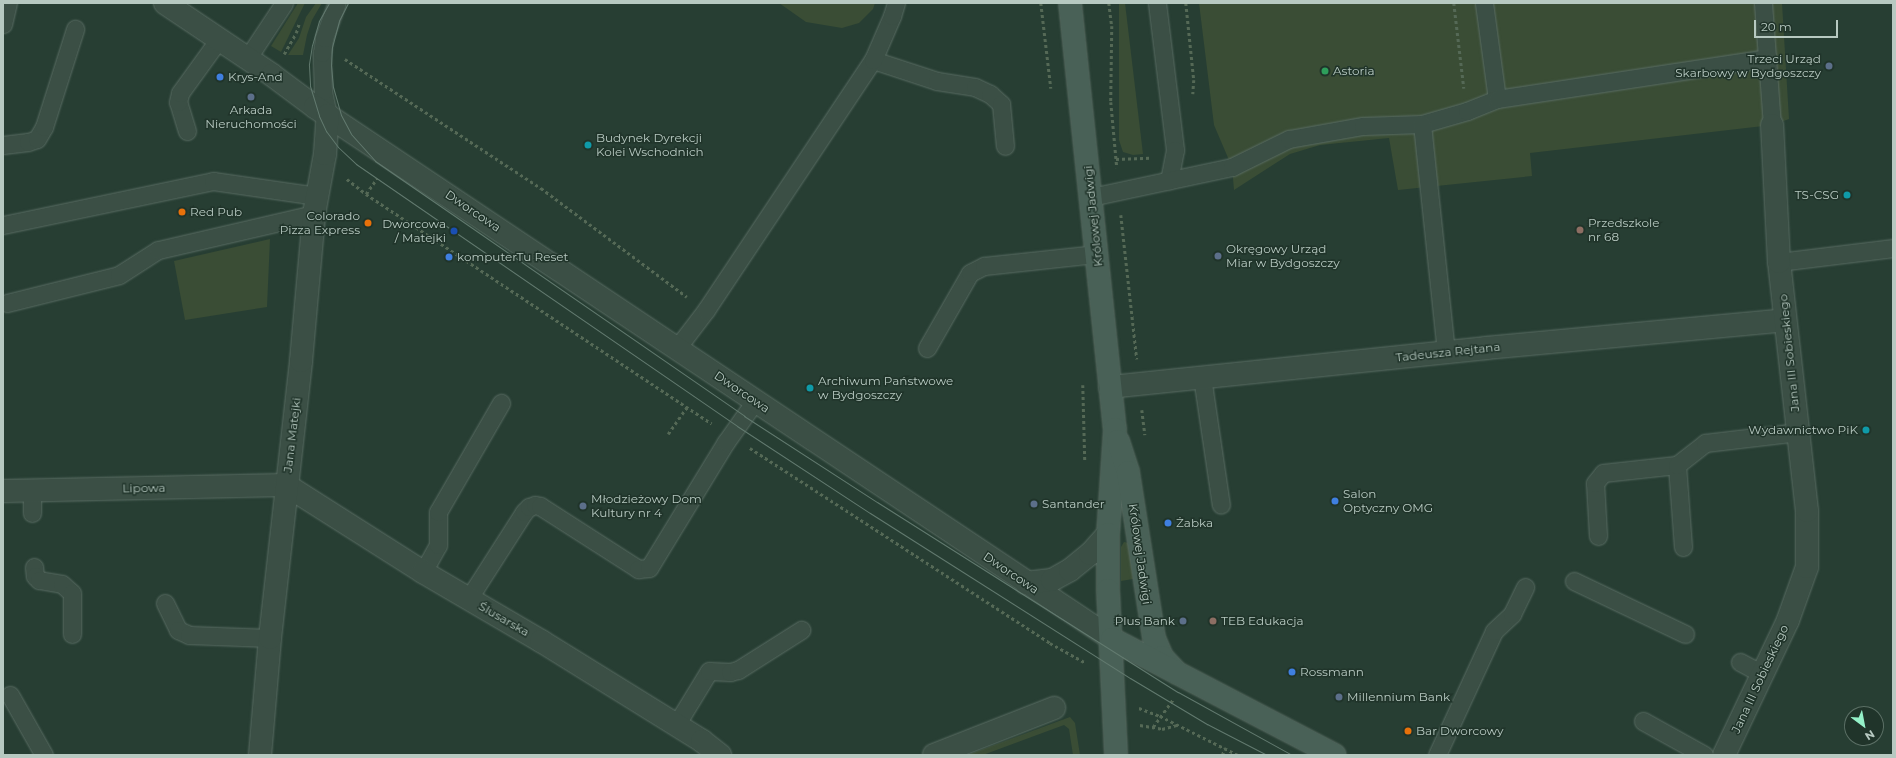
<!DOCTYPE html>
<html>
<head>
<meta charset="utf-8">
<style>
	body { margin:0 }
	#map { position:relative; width:1896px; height:758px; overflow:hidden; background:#273e33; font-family:Montserrat,sans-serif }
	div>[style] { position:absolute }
	.green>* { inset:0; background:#3a4d35 }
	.path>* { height:2.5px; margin-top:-1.25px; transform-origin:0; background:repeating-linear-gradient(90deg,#556956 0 3px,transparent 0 6px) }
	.roads { filter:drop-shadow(0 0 1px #596c63) drop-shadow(0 0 1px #596c63) }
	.lane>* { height:17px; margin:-8.5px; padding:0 8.5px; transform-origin:8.5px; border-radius:8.5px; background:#3b4f45 }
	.street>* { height:22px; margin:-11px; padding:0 11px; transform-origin:11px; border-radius:11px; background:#3b4f45 }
	.secondary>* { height:22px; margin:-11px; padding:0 11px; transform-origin:11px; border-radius:11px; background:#496157 }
	.tram>* { height:1px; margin:-0.5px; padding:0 0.5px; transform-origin:0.5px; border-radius:0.5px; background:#627a6f }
	.dots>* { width:11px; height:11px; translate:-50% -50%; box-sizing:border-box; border:2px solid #20342a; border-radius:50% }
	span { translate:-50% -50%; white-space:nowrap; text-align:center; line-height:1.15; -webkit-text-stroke:3px #20342a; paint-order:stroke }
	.poi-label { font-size:12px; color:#b7c9c1 }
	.right { translate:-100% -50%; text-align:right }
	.left { translate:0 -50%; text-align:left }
	.street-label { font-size:12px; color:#b7c9c1 }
	.frame { position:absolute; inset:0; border:4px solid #b7c9c1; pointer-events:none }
	.north { position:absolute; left:1844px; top:706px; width:40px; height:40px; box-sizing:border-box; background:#20342a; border:1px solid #5c7066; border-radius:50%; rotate:148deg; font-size:11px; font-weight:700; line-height:16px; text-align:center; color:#b7c9c1 }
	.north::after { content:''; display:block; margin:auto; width:14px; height:18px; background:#94f1c8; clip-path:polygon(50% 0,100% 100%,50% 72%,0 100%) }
	.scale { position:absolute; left:1754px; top:20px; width:84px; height:18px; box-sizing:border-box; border:2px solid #b7c9c1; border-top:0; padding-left:5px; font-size:12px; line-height:14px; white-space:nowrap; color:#b7c9c1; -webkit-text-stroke:3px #20342a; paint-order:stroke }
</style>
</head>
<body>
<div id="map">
	<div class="green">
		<div style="clip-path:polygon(298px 3px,305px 3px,281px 52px,271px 46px)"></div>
		<div style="clip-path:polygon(316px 3px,322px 3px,312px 20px,307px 35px,303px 55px,288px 55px,299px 38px,306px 17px)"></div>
		<div style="clip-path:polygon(779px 3px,875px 3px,873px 9px,859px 23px,842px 28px,806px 22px)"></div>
		<div style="clip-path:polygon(1119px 3px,1125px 3px,1143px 154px,1133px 155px,1123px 152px,1119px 140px)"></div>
		<div style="clip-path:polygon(1199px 3px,1782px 3px,1789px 119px,1772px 125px,1530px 153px,1532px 176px,1398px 190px,1389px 138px,1320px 145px,1290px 154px,1234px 190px,1232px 167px,1214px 125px)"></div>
		<div style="clip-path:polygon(270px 239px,267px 307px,185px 320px,174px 261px)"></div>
		<div style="clip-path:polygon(1124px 542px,1129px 543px,1130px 545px,1133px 579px,1121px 581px,1121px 547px)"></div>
		<div style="clip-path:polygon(1070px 717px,1075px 723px,1080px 755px,1073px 755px,1069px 729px,1064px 725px,983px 755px,967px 755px)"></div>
	</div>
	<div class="path">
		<div style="left:1041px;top:3px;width:86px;rotate:83.3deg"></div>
		<div style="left:1109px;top:3px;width:23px;rotate:83deg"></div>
		<div style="left:1112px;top:26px;width:76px;rotate:90.8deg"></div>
		<div style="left:1111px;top:102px;width:66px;rotate:84.8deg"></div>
		<div style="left:1186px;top:3px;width:77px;rotate:84.1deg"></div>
		<div style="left:1194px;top:80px;width:14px;rotate:94deg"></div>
		<div style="left:1454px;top:3px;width:86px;rotate:83.3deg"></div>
		<div style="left:284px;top:54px;width:24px;rotate:-60deg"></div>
		<div style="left:296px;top:33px;width:9px;rotate:-72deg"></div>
		<div style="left:345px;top:59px;width:235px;rotate:33.4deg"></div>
		<div style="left:541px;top:188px;width:182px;rotate:36.7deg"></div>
		<div style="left:1116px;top:159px;width:34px;rotate:-2deg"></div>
		<div style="left:347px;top:179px;width:24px;rotate:38deg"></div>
		<div style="left:366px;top:194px;width:415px;rotate:33.6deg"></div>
		<div style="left:366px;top:194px;width:19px;rotate:-55deg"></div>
		<div style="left:1121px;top:215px;width:145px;rotate:83.7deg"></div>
		<div style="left:1083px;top:385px;width:77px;rotate:88.5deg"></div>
		<div style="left:1142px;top:410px;width:25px;rotate:83deg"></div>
		<div style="left:668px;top:434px;width:33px;rotate:-55deg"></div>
		<div style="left:750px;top:448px;width:358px;rotate:33deg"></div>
		<div style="left:1050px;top:643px;width:41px;rotate:29.1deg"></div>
		<div style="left:1139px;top:708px;width:22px;rotate:21deg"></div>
		<div style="left:1160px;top:716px;width:87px;rotate:26.6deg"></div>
		<div style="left:1140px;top:725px;width:22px;rotate:10deg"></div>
		<div style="left:1162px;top:729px;width:16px;rotate:-15deg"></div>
		<div style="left:1153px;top:727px;width:34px;rotate:-54deg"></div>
		<div style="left:1222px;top:755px;width:8px;rotate:-67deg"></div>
	</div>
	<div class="roads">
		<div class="lane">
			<div style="left:1157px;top:3px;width:148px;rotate:83deg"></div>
			<div style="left:1175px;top:150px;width:31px;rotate:101deg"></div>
			<div style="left:1484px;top:3px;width:97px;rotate:82.3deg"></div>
			<div style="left:1763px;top:3px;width:122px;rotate:85.8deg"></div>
			<div style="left:3px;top:24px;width:22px;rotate:-77deg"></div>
			<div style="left:247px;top:59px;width:67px;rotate:-56.5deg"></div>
			<div style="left:873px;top:60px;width:67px;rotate:18.2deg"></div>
			<div style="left:937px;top:81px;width:38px;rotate:9deg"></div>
			<div style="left:975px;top:87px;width:17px;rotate:25deg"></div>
			<div style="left:990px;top:94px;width:15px;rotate:42deg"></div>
			<div style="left:1001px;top:104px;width:42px;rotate:84.6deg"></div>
			<div style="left:328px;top:115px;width:25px;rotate:-102deg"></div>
			<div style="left:323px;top:91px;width:38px;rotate:-92deg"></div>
			<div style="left:322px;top:53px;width:15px;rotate:-82deg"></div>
			<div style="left:324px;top:38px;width:37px;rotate:-70deg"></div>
			<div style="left:1422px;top:124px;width:47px;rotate:-16.1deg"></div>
			<div style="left:1467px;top:111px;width:32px;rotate:-22deg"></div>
			<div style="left:1497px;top:99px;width:274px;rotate:-8.6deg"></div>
			<div style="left:187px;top:131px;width:30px;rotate:-107deg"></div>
			<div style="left:178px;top:102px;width:9px;rotate:-77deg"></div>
			<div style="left:180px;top:93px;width:67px;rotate:-54.2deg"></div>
			<div style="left:3px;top:145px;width:25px;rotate:-7deg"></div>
			<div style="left:28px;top:142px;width:9px;rotate:-18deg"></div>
			<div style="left:37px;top:139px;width:14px;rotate:-60deg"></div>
			<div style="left:44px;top:127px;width:103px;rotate:-72.4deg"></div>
			<div style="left:1091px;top:197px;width:144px;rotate:-12deg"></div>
			<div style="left:1232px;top:167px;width:64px;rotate:-26.2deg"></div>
			<div style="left:1289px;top:139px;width:75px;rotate:-10deg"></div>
			<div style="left:1363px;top:126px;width:59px;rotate:-1.9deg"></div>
			<div style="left:1422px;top:124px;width:229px;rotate:84deg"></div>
			<div style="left:3px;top:225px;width:215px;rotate:-11.8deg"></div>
			<div style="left:213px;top:181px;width:105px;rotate:8.2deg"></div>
			<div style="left:1779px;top:262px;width:115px;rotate:-7deg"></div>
			<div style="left:7px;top:303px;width:115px;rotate:-14deg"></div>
			<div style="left:119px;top:275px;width:46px;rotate:-32.7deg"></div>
			<div style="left:158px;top:250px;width:160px;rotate:-13deg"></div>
			<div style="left:677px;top:348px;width:48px;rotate:-52.7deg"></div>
			<div style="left:706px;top:310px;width:301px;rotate:-56.3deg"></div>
			<div style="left:873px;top:60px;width:48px;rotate:-66.6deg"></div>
			<div style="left:892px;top:16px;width:14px;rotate:-73deg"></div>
			<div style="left:927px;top:348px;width:86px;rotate:-60.2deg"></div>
			<div style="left:970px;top:273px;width:16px;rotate:-27deg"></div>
			<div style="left:984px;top:266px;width:114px;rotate:-6.1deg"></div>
			<div style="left:1202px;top:377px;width:129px;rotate:81.6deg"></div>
			<div style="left:32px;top:490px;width:23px;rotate:90deg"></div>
			<div style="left:1598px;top:536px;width:53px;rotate:-93.2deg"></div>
			<div style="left:1595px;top:483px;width:13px;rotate:-51deg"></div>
			<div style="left:1603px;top:473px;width:74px;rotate:-6.2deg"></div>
			<div style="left:1683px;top:547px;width:82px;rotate:-94.2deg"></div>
			<div style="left:1677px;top:465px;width:36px;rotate:-38deg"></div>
			<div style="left:1705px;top:443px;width:94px;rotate:-6.7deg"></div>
			<div style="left:34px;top:567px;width:9px;rotate:84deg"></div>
			<div style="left:35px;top:576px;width:6px;rotate:45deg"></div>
			<div style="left:39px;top:580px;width:23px;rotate:10deg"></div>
			<div style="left:62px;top:584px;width:13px;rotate:42deg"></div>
			<div style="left:72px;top:593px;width:41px;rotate:90deg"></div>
			<div style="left:423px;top:572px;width:31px;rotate:-61deg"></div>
			<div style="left:438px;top:545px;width:33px;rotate:-90deg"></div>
			<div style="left:438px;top:512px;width:126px;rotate:-60deg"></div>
			<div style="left:1574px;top:581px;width:123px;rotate:25.5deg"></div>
			<div style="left:469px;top:598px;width:102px;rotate:-57.4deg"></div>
			<div style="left:524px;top:512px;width:7px;rotate:-45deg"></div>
			<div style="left:529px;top:507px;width:6px;rotate:-18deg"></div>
			<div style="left:535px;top:505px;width:5px;rotate:11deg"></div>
			<div style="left:540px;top:506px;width:117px;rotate:32.7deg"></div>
			<div style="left:638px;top:569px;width:11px;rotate:-5deg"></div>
			<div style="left:649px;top:568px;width:148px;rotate:-58.6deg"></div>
			<div style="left:726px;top:442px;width:50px;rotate:-54.7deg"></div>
			<div style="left:165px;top:603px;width:30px;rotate:64deg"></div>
			<div style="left:178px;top:630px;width:12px;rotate:24deg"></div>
			<div style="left:189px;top:635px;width:81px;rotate:2.1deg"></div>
			<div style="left:1740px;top:662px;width:26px;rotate:28deg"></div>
			<div style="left:10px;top:695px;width:69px;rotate:60.5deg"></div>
			<div style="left:1643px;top:721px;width:70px;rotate:29.1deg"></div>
			<div style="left:676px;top:725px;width:63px;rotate:-58.6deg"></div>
			<div style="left:709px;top:671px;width:21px;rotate:3deg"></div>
			<div style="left:730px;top:672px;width:8px;rotate:-14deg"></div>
			<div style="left:738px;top:670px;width:75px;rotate:-32.4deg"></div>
			<div style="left:1437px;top:755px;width:136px;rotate:-65.3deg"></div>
			<div style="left:1494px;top:631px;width:25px;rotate:-43deg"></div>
			<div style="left:1512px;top:614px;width:30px;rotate:-64deg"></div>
		</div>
		<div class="street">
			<div style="left:165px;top:3px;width:129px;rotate:33.9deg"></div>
			<div style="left:272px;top:75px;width:54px;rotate:36.7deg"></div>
			<div style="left:315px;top:107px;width:958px;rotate:33.72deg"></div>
			<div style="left:1110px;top:387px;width:378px;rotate:-5.9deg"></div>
			<div style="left:1486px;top:348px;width:300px;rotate:-5.3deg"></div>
			<div style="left:3px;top:491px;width:283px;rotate:-1.2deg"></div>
			<div style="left:286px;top:485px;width:162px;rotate:32.4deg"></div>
			<div style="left:423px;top:572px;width:137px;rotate:30.3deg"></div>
			<div style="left:541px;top:641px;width:190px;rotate:31.8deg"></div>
			<div style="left:702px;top:741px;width:23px;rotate:38deg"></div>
			<div style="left:1026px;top:583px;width:26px;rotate:-7deg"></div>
			<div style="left:1052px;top:580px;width:21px;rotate:-29deg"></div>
			<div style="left:1070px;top:570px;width:26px;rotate:-39deg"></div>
			<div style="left:1090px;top:554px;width:27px;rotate:-48deg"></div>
			<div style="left:260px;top:755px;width:117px;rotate:-85.1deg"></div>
			<div style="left:270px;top:638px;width:279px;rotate:-83.6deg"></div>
			<div style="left:301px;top:361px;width:148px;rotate:-84.9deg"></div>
			<div style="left:314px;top:214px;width:61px;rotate:-79.6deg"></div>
			<div style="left:325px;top:154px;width:39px;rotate:-86deg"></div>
			<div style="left:934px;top:755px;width:129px;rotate:-21.4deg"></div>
			<div style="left:1724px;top:755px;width:149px;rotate:-64.6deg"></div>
			<div style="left:1788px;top:620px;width:56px;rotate:-70.3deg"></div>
			<div style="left:1807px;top:567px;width:56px;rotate:-90deg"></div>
			<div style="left:1807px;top:511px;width:251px;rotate:-96.4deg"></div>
			<div style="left:1779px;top:262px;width:137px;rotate:-92.9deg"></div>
		</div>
		<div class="secondary">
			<div style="left:1070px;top:3px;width:428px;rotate:84deg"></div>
			<div style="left:1115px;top:429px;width:105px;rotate:93.8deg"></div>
			<div style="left:1108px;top:534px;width:56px;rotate:90deg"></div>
			<div style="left:1108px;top:590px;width:165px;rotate:87.2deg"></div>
			<div style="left:1118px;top:441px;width:33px;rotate:72deg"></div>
			<div style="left:1128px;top:472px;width:168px;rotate:81.1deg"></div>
			<div style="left:1154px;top:638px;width:21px;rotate:67deg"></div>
			<div style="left:1162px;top:657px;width:22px;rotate:47deg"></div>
			<div style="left:1112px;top:639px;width:251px;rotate:27.5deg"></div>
		</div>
	</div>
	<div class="tram">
		<div style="left:329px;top:3px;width:21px;rotate:119deg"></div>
		<div style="left:319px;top:21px;width:25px;rotate:106deg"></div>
		<div style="left:312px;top:45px;width:20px;rotate:99deg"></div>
		<div style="left:309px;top:65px;width:21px;rotate:87deg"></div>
		<div style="left:310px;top:86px;width:31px;rotate:73deg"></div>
		<div style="left:319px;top:116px;width:17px;rotate:65deg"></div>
		<div style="left:326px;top:131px;width:20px;rotate:53deg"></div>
		<div style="left:338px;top:147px;width:25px;rotate:43deg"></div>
		<div style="left:356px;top:164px;width:462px;rotate:34.5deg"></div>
		<div style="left:737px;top:426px;width:159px;rotate:33.2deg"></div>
		<div style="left:870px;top:513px;width:308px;rotate:32.4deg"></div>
		<div style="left:1130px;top:678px;width:90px;rotate:30.9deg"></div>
		<div style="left:1207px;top:724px;width:68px;rotate:27.3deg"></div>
		<div style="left:348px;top:3px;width:20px;rotate:117deg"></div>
		<div style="left:339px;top:21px;width:27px;rotate:105deg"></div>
		<div style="left:332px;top:47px;width:18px;rotate:93deg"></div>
		<div style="left:331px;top:65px;width:22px;rotate:85deg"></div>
		<div style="left:333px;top:87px;width:29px;rotate:74deg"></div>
		<div style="left:341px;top:115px;width:21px;rotate:62deg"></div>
		<div style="left:351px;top:134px;width:36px;rotate:48deg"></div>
		<div style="left:375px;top:161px;width:449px;rotate:34.6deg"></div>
		<div style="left:744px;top:416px;width:158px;rotate:32.9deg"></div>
		<div style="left:877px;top:502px;width:356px;rotate:32.3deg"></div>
		<div style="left:1178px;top:692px;width:130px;rotate:28.9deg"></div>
	</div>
	<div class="dots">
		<div style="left:1829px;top:66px;background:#5c6f8a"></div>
		<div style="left:1325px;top:71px;background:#2e9e5b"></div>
		<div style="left:220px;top:77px;background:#3f7fe0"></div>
		<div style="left:251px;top:97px;background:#5c6f8a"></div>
		<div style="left:588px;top:145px;background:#0f9aa8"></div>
		<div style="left:1847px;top:195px;background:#0f9aa8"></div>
		<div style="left:182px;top:212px;background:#e8710a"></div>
		<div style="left:368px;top:223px;background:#e8710a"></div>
		<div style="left:1580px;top:230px;background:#8d6e63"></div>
		<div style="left:454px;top:231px;background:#1a4fb4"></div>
		<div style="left:1218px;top:256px;background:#5c6f8a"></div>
		<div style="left:449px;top:257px;background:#3f7fe0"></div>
		<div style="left:810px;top:388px;background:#0f9aa8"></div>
		<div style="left:1866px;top:430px;background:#0f9aa8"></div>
		<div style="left:1335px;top:501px;background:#3f7fe0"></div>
		<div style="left:1034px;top:504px;background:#5c6f8a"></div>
		<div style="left:583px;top:506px;background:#5c6f8a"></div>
		<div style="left:1168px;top:523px;background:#3f7fe0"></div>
		<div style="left:1183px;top:621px;background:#5c6f8a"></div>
		<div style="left:1213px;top:621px;background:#8d6e63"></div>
		<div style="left:1292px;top:672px;background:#3f7fe0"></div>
		<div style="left:1339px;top:697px;background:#5c6f8a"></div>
		<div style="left:1408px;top:731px;background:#e8710a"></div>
	</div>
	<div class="poi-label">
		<span class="right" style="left:1821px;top:66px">Trzeci Urząd<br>Skarbowy w Bydgoszczy</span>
		<span class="left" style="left:1333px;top:71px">Astoria</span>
		<span class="left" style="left:228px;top:77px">Krys-And</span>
		<span style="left:251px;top:117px">Arkada<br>Nieruchomości</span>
		<span class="left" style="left:596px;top:145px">Budynek Dyrekcji<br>Kolei Wschodnich</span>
		<span class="right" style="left:1839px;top:195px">TS-CSG</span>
		<span class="left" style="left:190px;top:212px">Red Pub</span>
		<span class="right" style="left:360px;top:223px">Colorado<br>Pizza Express</span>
		<span class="left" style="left:1588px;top:230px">Przedszkole<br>nr 68</span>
		<span class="right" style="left:446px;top:231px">Dworcowa<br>/ Matejki</span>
		<span class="left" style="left:1226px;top:256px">Okręgowy Urząd<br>Miar w Bydgoszczy</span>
		<span class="left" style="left:457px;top:257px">komputerTu Reset</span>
		<span class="left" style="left:818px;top:388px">Archiwum Państwowe<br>w Bydgoszczy</span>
		<span class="right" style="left:1858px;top:430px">Wydawnictwo PiK</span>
		<span class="left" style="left:1343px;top:501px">Salon<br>Optyczny OMG</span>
		<span class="left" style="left:591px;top:506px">Młodzieżowy Dom<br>Kultury nr 4</span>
		<span class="left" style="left:1042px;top:504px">Santander</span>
		<span class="left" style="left:1176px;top:523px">Żabka</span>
		<span class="right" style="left:1175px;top:621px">Plus Bank</span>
		<span class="left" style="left:1221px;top:621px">TEB Edukacja</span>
		<span class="left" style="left:1300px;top:672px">Rossmann</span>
		<span class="left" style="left:1347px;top:697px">Millennium Bank</span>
		<span class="left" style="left:1416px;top:731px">Bar Dworcowy</span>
	</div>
	<div class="street-label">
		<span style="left:473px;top:211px;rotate:34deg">Dworcowa</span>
		<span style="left:1093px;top:216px;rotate:-96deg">Królowej Jadwigi</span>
		<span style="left:1448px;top:352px;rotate:-6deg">Tadeusza Rejtana</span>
		<span style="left:1789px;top:353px;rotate:-96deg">Jana III Sobieskiego</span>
		<span style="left:742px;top:392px;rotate:34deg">Dworcowa</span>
		<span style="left:292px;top:435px;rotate:-83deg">Jana Matejki</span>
		<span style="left:144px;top:488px;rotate:-1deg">Lipowa</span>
		<span style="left:1140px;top:554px;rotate:82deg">Królowej Jadwigi</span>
		<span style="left:1011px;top:573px;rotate:34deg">Dworcowa</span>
		<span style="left:504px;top:619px;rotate:30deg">Ślusarska</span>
		<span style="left:1760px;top:679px;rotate:-65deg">Jana III Sobieskiego</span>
	</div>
	<div class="frame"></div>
	<div class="north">N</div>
	<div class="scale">20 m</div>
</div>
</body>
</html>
